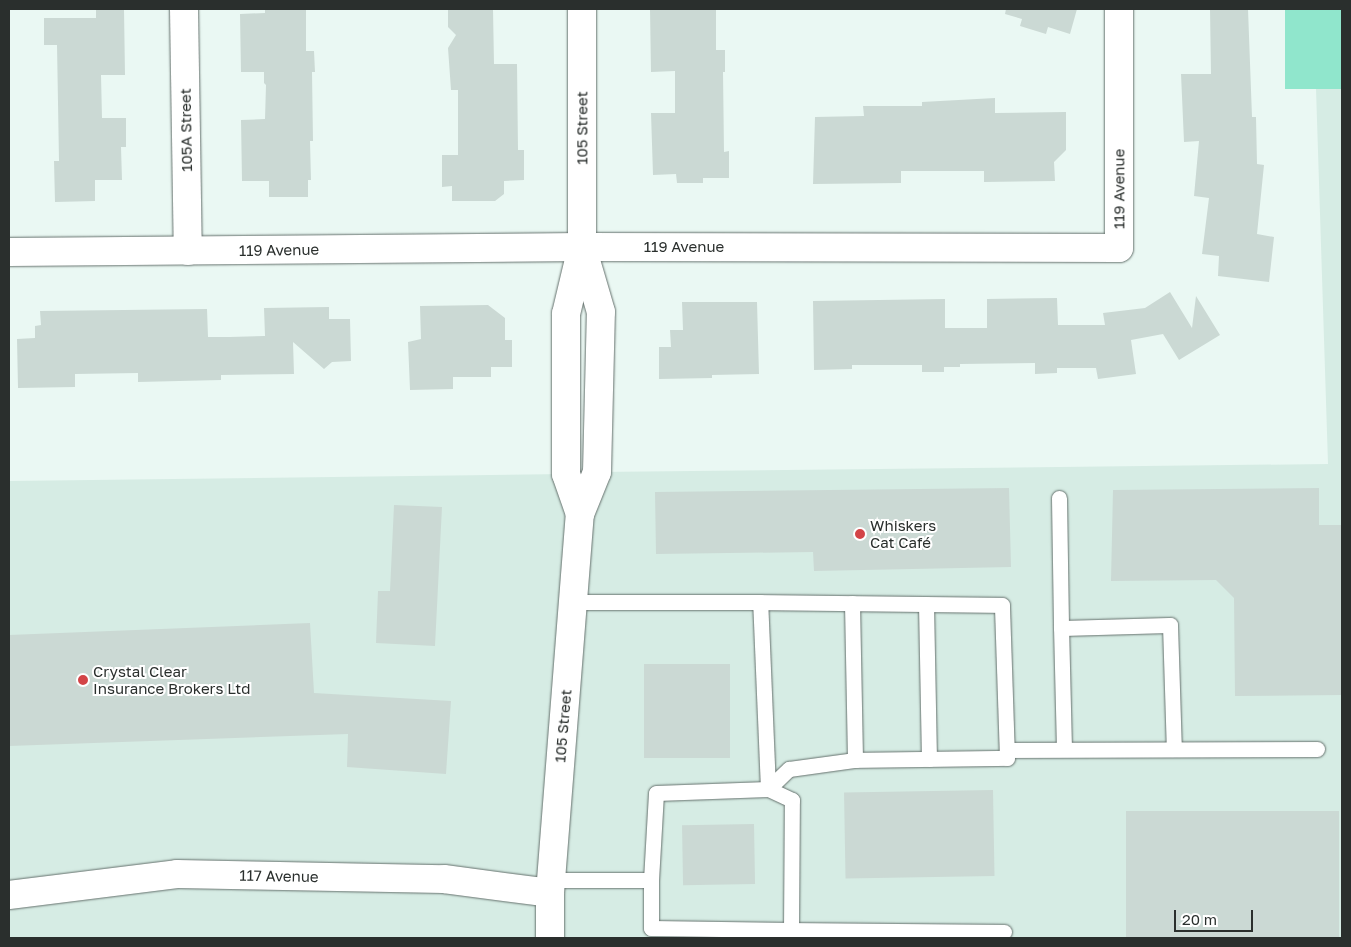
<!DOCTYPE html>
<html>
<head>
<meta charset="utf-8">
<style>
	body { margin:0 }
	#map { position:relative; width:1351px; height:947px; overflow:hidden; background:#eaf8f3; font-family:"Golos Text",sans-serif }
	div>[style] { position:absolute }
	.built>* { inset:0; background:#d6ece4 }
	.green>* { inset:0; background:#90e6cc; transform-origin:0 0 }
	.building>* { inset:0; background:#cbd9d4; transform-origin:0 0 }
	.roads { filter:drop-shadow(0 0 1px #65716d) drop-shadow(0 0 1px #65716d) }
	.service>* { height:15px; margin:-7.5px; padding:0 7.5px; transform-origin:7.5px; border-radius:7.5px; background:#fff }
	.minor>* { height:28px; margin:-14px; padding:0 14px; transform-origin:14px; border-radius:14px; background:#fff }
	.tertiary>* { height:28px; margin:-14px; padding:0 14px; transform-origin:14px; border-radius:14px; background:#fff }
	.dots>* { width:14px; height:14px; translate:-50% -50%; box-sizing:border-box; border:2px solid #fff; border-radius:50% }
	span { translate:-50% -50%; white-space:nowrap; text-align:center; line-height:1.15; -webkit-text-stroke:4px #fff; paint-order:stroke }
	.street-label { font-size:15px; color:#2a2f2d }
	.poi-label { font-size:15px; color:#2a2f2d }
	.left { translate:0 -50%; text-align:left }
	.frame { position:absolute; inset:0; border:10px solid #2a2f2d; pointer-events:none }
	.scale { position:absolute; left:1174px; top:910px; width:79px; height:22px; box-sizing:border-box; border:2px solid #2a2f2d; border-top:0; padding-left:6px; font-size:15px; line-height:18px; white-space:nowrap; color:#2a2f2d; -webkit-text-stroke:4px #fff; paint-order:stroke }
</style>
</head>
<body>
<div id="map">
	<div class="built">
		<div style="clip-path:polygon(1316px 89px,1342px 89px,1342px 938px,9px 938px,9px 481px,566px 474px,579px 513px,597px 472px,1328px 464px)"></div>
	</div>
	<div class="green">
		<div style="left:1285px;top:9px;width:57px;height:80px"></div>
	</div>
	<div class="building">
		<div style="clip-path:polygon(96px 9px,124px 9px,125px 75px,101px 75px,102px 118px,126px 118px,126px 147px,121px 147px,122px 180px,95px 180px,95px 201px,55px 202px,54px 161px,59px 161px,57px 45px,44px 45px,44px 18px,96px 18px)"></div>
		<div style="clip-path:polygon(265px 9px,306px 9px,306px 51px,314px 51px,315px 72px,312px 72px,313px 141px,310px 141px,311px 180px,308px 180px,308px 197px,269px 197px,269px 181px,242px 181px,241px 120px,265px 119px,266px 85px,264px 83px,264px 72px,241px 72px,240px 14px,265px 13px)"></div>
		<div style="clip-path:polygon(448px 9px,493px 9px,494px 64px,517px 64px,518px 150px,524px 150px,524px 180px,504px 181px,504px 194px,495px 201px,452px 201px,452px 186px,442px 187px,442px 155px,458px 155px,458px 90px,451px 90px,448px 48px,456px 35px,448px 27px)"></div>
		<div style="clip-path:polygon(650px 9px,716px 9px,716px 50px,725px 50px,725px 72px,723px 72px,724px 152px,729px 151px,729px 178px,703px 178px,703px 183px,677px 183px,676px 174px,653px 175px,651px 113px,675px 113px,675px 71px,651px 72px)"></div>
		<div style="clip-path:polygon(1006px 9px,1077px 9px,1070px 34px,1048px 27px,1046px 34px,1020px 26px,1022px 19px,1005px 14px)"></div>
		<div style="clip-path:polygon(1210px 9px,1248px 9px,1252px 117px,1256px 117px,1257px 164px,1264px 165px,1257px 234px,1274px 237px,1269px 282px,1218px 276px,1219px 256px,1202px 254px,1209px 198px,1194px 196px,1199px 141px,1184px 142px,1181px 74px,1211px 74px)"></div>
		<div style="clip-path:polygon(995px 98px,995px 113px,1066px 112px,1066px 150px,1054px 162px,1055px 181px,984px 182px,984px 171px,901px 171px,901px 183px,813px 184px,815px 117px,864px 116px,863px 106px,922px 106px,922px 102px)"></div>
		<div style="clip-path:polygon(1170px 292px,1192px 328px,1196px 296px,1220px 335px,1179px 360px,1163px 334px,1131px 340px,1136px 374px,1098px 379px,1096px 368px,1057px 368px,1057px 373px,1035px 374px,1035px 363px,960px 364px,960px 367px,944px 367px,944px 372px,922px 372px,922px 365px,852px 365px,852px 369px,814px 370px,813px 301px,945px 299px,945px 328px,987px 328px,987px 299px,1057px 298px,1058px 325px,1105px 325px,1103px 313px,1145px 308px)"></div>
		<div style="clip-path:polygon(682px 302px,757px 302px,759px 374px,712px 375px,712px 378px,659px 379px,659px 347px,671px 347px,670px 330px,683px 330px)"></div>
		<div style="clip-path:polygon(488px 305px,505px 318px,505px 340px,512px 340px,512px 367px,491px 367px,491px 377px,453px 377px,453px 389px,410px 390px,408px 342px,421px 339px,420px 306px)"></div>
		<div style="clip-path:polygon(329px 307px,329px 319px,350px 319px,351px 361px,332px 362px,324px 369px,293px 342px,294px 374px,221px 375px,221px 380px,138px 382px,138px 373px,75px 374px,75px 387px,18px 388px,17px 339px,35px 338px,35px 326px,41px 325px,40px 311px,207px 309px,208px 337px,230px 337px,265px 336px,264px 308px)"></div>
		<div style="clip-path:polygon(1009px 488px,1011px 567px,814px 571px,813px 552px,656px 554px,655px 492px)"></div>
		<div style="clip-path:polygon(1319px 488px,1319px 525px,1342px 525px,1342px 695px,1235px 696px,1234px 598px,1216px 580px,1111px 581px,1113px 490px)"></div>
		<div style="clip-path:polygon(394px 505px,442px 507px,435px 646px,376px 643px,378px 591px,390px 591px)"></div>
		<div style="clip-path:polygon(310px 623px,314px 693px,451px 701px,446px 774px,347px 767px,348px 734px,9px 746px,9px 635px)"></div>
		<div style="left:644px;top:664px;width:86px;height:94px"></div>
		<div style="left:993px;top:790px;width:86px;height:149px;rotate:89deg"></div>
		<div style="left:1339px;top:811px;width:127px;height:213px;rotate:90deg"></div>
		<div style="left:754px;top:824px;width:60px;height:72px;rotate:89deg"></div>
	</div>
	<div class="roads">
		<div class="service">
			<div style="left:1059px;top:498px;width:130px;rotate:89.1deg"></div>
			<div style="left:852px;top:603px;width:157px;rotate:88.9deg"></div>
			<div style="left:926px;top:604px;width:155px;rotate:88.9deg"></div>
			<div style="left:1064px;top:749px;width:121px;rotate:-91.4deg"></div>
			<div style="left:1061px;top:628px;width:109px;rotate:-1.6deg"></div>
			<div style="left:1170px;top:625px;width:124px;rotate:88.2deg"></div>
			<div style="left:1007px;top:750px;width:310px;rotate:-0.2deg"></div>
			<div style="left:551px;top:880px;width:100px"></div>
			<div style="left:651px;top:880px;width:87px;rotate:-86.7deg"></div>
			<div style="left:656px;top:793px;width:112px;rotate:-2deg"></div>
			<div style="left:768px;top:789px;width:187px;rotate:-92.4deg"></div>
			<div style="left:760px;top:602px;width:187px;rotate:180deg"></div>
			<div style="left:651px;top:880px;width:48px;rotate:90deg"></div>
			<div style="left:651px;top:928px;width:140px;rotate:0.8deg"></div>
			<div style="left:791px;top:930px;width:130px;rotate:-89.6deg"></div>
			<div style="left:792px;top:800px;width:26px;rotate:-155deg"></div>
			<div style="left:768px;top:789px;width:29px;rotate:-44deg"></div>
			<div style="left:789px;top:769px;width:67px;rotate:-7.8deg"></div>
			<div style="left:855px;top:760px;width:152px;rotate:-0.8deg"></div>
			<div style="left:1007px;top:758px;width:153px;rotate:-91.9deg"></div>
			<div style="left:1002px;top:605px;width:242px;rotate:-179.3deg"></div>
			<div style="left:791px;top:930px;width:213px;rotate:0.5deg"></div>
		</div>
		<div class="minor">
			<div style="left:184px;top:9px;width:242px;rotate:89.1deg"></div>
			<div style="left:9px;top:252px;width:573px;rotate:-0.5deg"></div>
			<div style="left:582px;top:247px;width:537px;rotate:0.11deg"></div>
			<div style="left:1119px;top:248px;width:239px;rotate:-90deg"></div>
			<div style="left:9px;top:895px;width:169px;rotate:-7.1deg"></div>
			<div style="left:177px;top:874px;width:267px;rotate:1.1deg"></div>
			<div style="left:444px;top:879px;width:107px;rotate:7.5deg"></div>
		</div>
		<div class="tertiary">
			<div style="left:580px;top:514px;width:42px;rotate:-109.3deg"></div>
			<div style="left:566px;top:474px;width:160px;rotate:-90deg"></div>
			<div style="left:566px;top:314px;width:69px;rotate:-76.6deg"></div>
			<div style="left:582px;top:247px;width:238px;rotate:-90deg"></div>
			<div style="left:550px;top:938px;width:45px;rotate:-90deg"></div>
			<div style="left:550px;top:893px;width:380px;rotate:-85.5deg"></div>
			<div style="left:580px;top:514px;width:45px;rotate:-68deg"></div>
			<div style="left:597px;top:472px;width:160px;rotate:-88.6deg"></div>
			<div style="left:601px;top:312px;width:68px;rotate:-106.3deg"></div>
		</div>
	</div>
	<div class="dots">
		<div style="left:860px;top:534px;background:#d34447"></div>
		<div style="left:83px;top:680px;background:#d34447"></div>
	</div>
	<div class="street-label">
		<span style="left:582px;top:128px;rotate:-90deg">105 Street</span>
		<span style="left:186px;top:130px;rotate:-91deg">105A Street</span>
		<span style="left:1119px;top:189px;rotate:-90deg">119 Avenue</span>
		<span style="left:684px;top:247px">119 Avenue</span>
		<span style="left:279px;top:250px;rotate:-1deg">119 Avenue</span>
		<span style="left:563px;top:726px;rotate:-85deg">105 Street</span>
		<span style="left:279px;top:876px;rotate:1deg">117 Avenue</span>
	</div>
	<div class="poi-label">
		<span class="left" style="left:870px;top:534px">Whiskers<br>Cat Café</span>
		<span class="left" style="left:93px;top:680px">Crystal Clear<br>Insurance Brokers Ltd</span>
	</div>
	<div class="frame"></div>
	<div class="scale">20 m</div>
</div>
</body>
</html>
